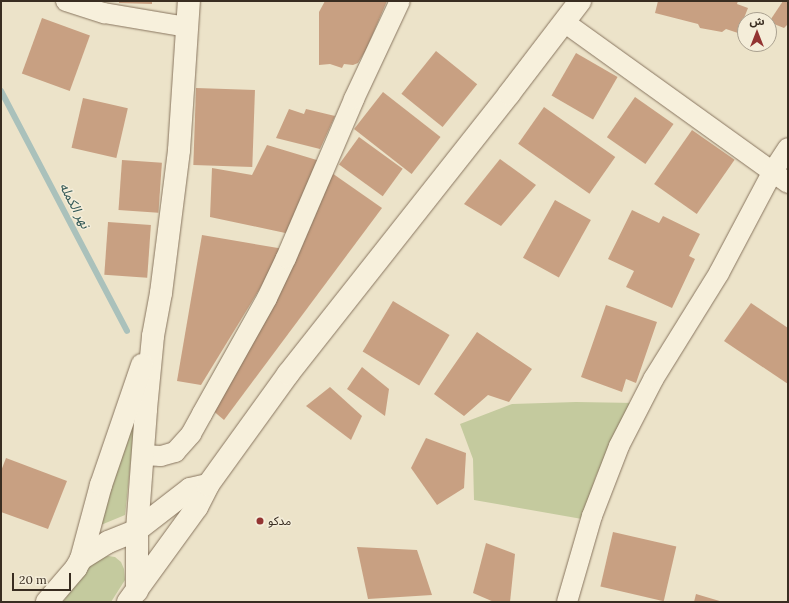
<!DOCTYPE html>
<html>
<head>
<meta charset="utf-8">
<style>
	body { margin:0 }
	#map { position:relative; width:789px; height:603px; overflow:hidden; background:#ece3c9; font-family:Lora,"Noto Sans Arabic",serif }
	div>[style] { position:absolute }
	.green>* { inset:0; background:#c4ca9e }
	.stream>* { height:6px; margin:-3px; padding:0 3px; transform-origin:3px; border-radius:3px; background:#aac1bb }
	.building>* { inset:0; background:#c8a082; transform-origin:0 0 }
	.roads { filter:drop-shadow(0 0 1px #88755f) drop-shadow(0 0 1px #88755f) }
	.street>* { height:20px; margin:-10px; padding:0 10px; transform-origin:10px; border-radius:10px; background:#f7f0dc }
	.secondary>* { height:22px; margin:-11px; padding:0 11px; transform-origin:11px; border-radius:11px; background:#f7f0dc }
	.dots>* { width:11px; height:11px; translate:-50% -50%; box-sizing:border-box; border:2px solid #f4edd9; border-radius:50% }
	span { translate:-50% -50%; white-space:nowrap; text-align:center; line-height:1.15; -webkit-text-stroke:3px #f4edd9; paint-order:stroke }
	.poi-label { font-size:12px; color:#392d21 }
	.left { translate:0 -50%; text-align:left }
	.water-label { font-size:13px; color:#325856; font-style:italic }
	.frame { position:absolute; inset:0; border:2px solid #392d21; pointer-events:none }
	.north { position:absolute; left:737px; top:12px; width:40px; height:40px; box-sizing:border-box; background:#f4edd9; border:1px solid #a9a08f; border-radius:50%; rotate:0deg; font-size:11px; font-weight:700; line-height:16px; text-align:center; color:#392d21 }
	.north::after { content:''; display:block; margin:auto; width:14px; height:18px; background:#933432; clip-path:polygon(50% 0,100% 100%,50% 72%,0 100%) }
	.scale { position:absolute; left:12px; top:573px; width:59px; height:18px; box-sizing:border-box; border:2px solid #392d21; border-top:0; padding-left:5px; font-size:12px; line-height:14px; white-space:nowrap; color:#392d21; -webkit-text-stroke:3px #f4edd9; paint-order:stroke }
</style>
</head>
<body>
<div id="map">
	<div class="green">
		<div style="clip-path:polygon(576px 402px,636px 403px,618px 430px,596px 476px,582px 519px,474px 500px,473px 459px,460px 424px,512px 404px)"></div>
		<div style="clip-path:polygon(137px 404px,125px 515px,96px 527px)"></div>
		<div style="clip-path:polygon(108px 556px,115px 557px,121px 562px,124px 569px,125px 580px,111px 602px,63px 602px,91px 562px,102px 557px)"></div>
	</div>
	<div class="stream">
		<div style="left:1px;top:91px;width:271px;rotate:62.3deg"></div>
	</div>
	<div class="building">
		<div style="clip-path:polygon(119px 1px,152px 1px,152px 4px,119px 3px)"></div>
		<div style="clip-path:polygon(325px 1px,387px 1px,366px 50px,358px 63px,353px 65px,344px 64px,342px 68px,330px 64px,319px 65px,319px 12px)"></div>
		<div style="clip-path:polygon(658px 1px,738px 1px,737px 4px,748px 8px,738px 33px,726px 29px,722px 32px,700px 28px,698px 24px,655px 13px)"></div>
		<div style="clip-path:polygon(783px 1px,788px 1px,788px 24px,784px 28px,769px 22px)"></div>
		<div style="left:42px;top:18px;width:51px;height:59px;rotate:20deg"></div>
		<div style="left:436px;top:51px;width:53px;height:55px;rotate:39deg"></div>
		<div style="left:576px;top:53px;width:48px;height:49px;rotate:30deg"></div>
		<div style="left:196px;top:88px;width:59px;height:77px;rotate:2deg"></div>
		<div style="left:383px;top:92px;width:73px;height:47px;rotate:38deg"></div>
		<div style="left:635px;top:97px;width:47px;height:49px;rotate:35deg"></div>
		<div style="left:83px;top:98px;width:46px;height:51px;rotate:13deg"></div>
		<div style="left:544px;top:107px;width:87px;height:45px;rotate:35deg"></div>
		<div style="clip-path:polygon(289px 109px,304px 114px,306px 109px,335px 116px,320px 149px,276px 138px)"></div>
		<div style="left:692px;top:130px;width:52px;height:66px;rotate:35deg"></div>
		<div style="left:359px;top:137px;width:54px;height:34px;rotate:36deg"></div>
		<div style="clip-path:polygon(267px 145px,320px 161px,290px 234px,210px 217px,212px 168px,252px 175px)"></div>
		<div style="clip-path:polygon(500px 159px,536px 185px,501px 226px,464px 204px)"></div>
		<div style="left:122px;top:160px;width:40px;height:50px;rotate:4deg"></div>
		<div style="clip-path:polygon(329px 171px,382px 208px,224px 420px,211px 409px)"></div>
		<div style="left:555px;top:200px;width:41px;height:66px;rotate:29deg"></div>
		<div style="clip-path:polygon(632px 210px,659px 223px,663px 216px,700px 234px,689px 256px,695px 259px,672px 308px,626px 287px,634px 271px,608px 259px)"></div>
		<div style="left:108px;top:222px;width:43px;height:53px;rotate:4deg"></div>
		<div style="clip-path:polygon(202px 235px,284px 249px,201px 385px,177px 381px)"></div>
		<div style="left:393px;top:301px;width:66px;height:59px;rotate:31deg"></div>
		<div style="clip-path:polygon(751px 303px,788px 328px,788px 384px,724px 341px)"></div>
		<div style="clip-path:polygon(606px 305px,657px 322px,636px 383px,626px 379px,622px 392px,581px 377px)"></div>
		<div style="clip-path:polygon(477px 332px,532px 369px,509px 402px,488px 395px,464px 416px,434px 394px)"></div>
		<div style="clip-path:polygon(362px 367px,389px 389px,385px 416px,347px 389px)"></div>
		<div style="clip-path:polygon(330px 387px,362px 416px,351px 440px,306px 406px)"></div>
		<div style="clip-path:polygon(426px 438px,466px 453px,464px 488px,437px 505px,411px 468px)"></div>
		<div style="clip-path:polygon(6px 458px,67px 481px,48px 529px,1px 512px,1px 471px)"></div>
		<div style="left:613px;top:532px;width:65px;height:56px;rotate:13deg"></div>
		<div style="clip-path:polygon(486px 543px,515px 554px,510px 602px,494px 602px,473px 593px)"></div>
		<div style="clip-path:polygon(357px 547px,417px 550px,432px 595px,368px 599px)"></div>
		<div style="clip-path:polygon(696px 594px,723px 602px,694px 602px)"></div>
	</div>
	<div class="roads">
		<div class="street">
			<div style="left:66px;top:1px;width:40px;rotate:18deg"></div>
			<div style="left:104px;top:13px;width:84px;rotate:9.6deg"></div>
			<div style="left:564px;top:22px;width:276px;rotate:35.7deg"></div>
			<div style="left:143px;top:455px;width:18px;rotate:3deg"></div>
			<div style="left:161px;top:456px;width:15px;rotate:-16deg"></div>
			<div style="left:175px;top:452px;width:24px;rotate:-48deg"></div>
			<div style="left:191px;top:434px;width:23px;rotate:-61deg"></div>
			<div style="left:202px;top:414px;width:133px;rotate:-60.7deg"></div>
			<div style="left:267px;top:298px;width:44px;rotate:-64.6deg"></div>
			<div style="left:286px;top:258px;width:173px;rotate:-66.8deg"></div>
			<div style="left:354px;top:99px;width:108px;rotate:-64.9deg"></div>
			<div style="left:567px;top:602px;width:90px;rotate:-73.8deg"></div>
			<div style="left:592px;top:516px;width:75px;rotate:-68.9deg"></div>
			<div style="left:619px;top:446px;width:76px;rotate:-62.8deg"></div>
			<div style="left:654px;top:378px;width:123px;rotate:-58.2deg"></div>
			<div style="left:719px;top:273px;width:115px;rotate:-62.1deg"></div>
			<div style="left:773px;top:171px;width:27px;rotate:-57deg"></div>
		</div>
		<div class="secondary">
			<div style="left:81px;top:559px;width:32px;rotate:-32deg"></div>
			<div style="left:108px;top:542px;width:31px;rotate:-22deg"></div>
			<div style="left:137px;top:530px;width:67px;rotate:-37.7deg"></div>
			<div style="left:190px;top:489px;width:18px;rotate:-13deg"></div>
			<div style="left:137px;top:591px;width:61px;rotate:-90deg"></div>
			<div style="left:137px;top:530px;width:121px;rotate:-85.7deg"></div>
			<div style="left:146px;top:409px;width:73px;rotate:-84.5deg"></div>
			<div style="left:153px;top:336px;width:44px;rotate:-79.5deg"></div>
			<div style="left:161px;top:293px;width:144px;rotate:-82.8deg"></div>
			<div style="left:179px;top:150px;width:149px;rotate:-86.2deg"></div>
			<div style="left:47px;top:602px;width:45px;rotate:-49.5deg"></div>
			<div style="left:76px;top:568px;width:10px;rotate:-61deg"></div>
			<div style="left:81px;top:559px;width:77px;rotate:-74.9deg"></div>
			<div style="left:101px;top:485px;width:127px;rotate:-71.1deg"></div>
			<div style="left:128px;top:602px;width:117px;rotate:-54deg"></div>
			<div style="left:197px;top:507px;width:25px;rotate:-63deg"></div>
			<div style="left:208px;top:485px;width:137px;rotate:-54.2deg"></div>
			<div style="left:288px;top:374px;width:357px;rotate:-51.7deg"></div>
			<div style="left:509px;top:94px;width:117px;rotate:-52.6deg"></div>
		</div>
	</div>
	<div class="dots">
		<div style="left:260px;top:521px;background:#933432"></div>
	</div>
	<div class="poi-label">
		<span class="left" style="left:268px;top:521px">مدكو</span>
	</div>
	<div class="water-label">
		<span style="left:74px;top:206px;rotate:62deg">نهر الكمله</span>
	</div>
	<div class="frame"></div>
	<div class="north">ش</div>
	<div class="scale">20 m</div>
</div>
</body>
</html>
